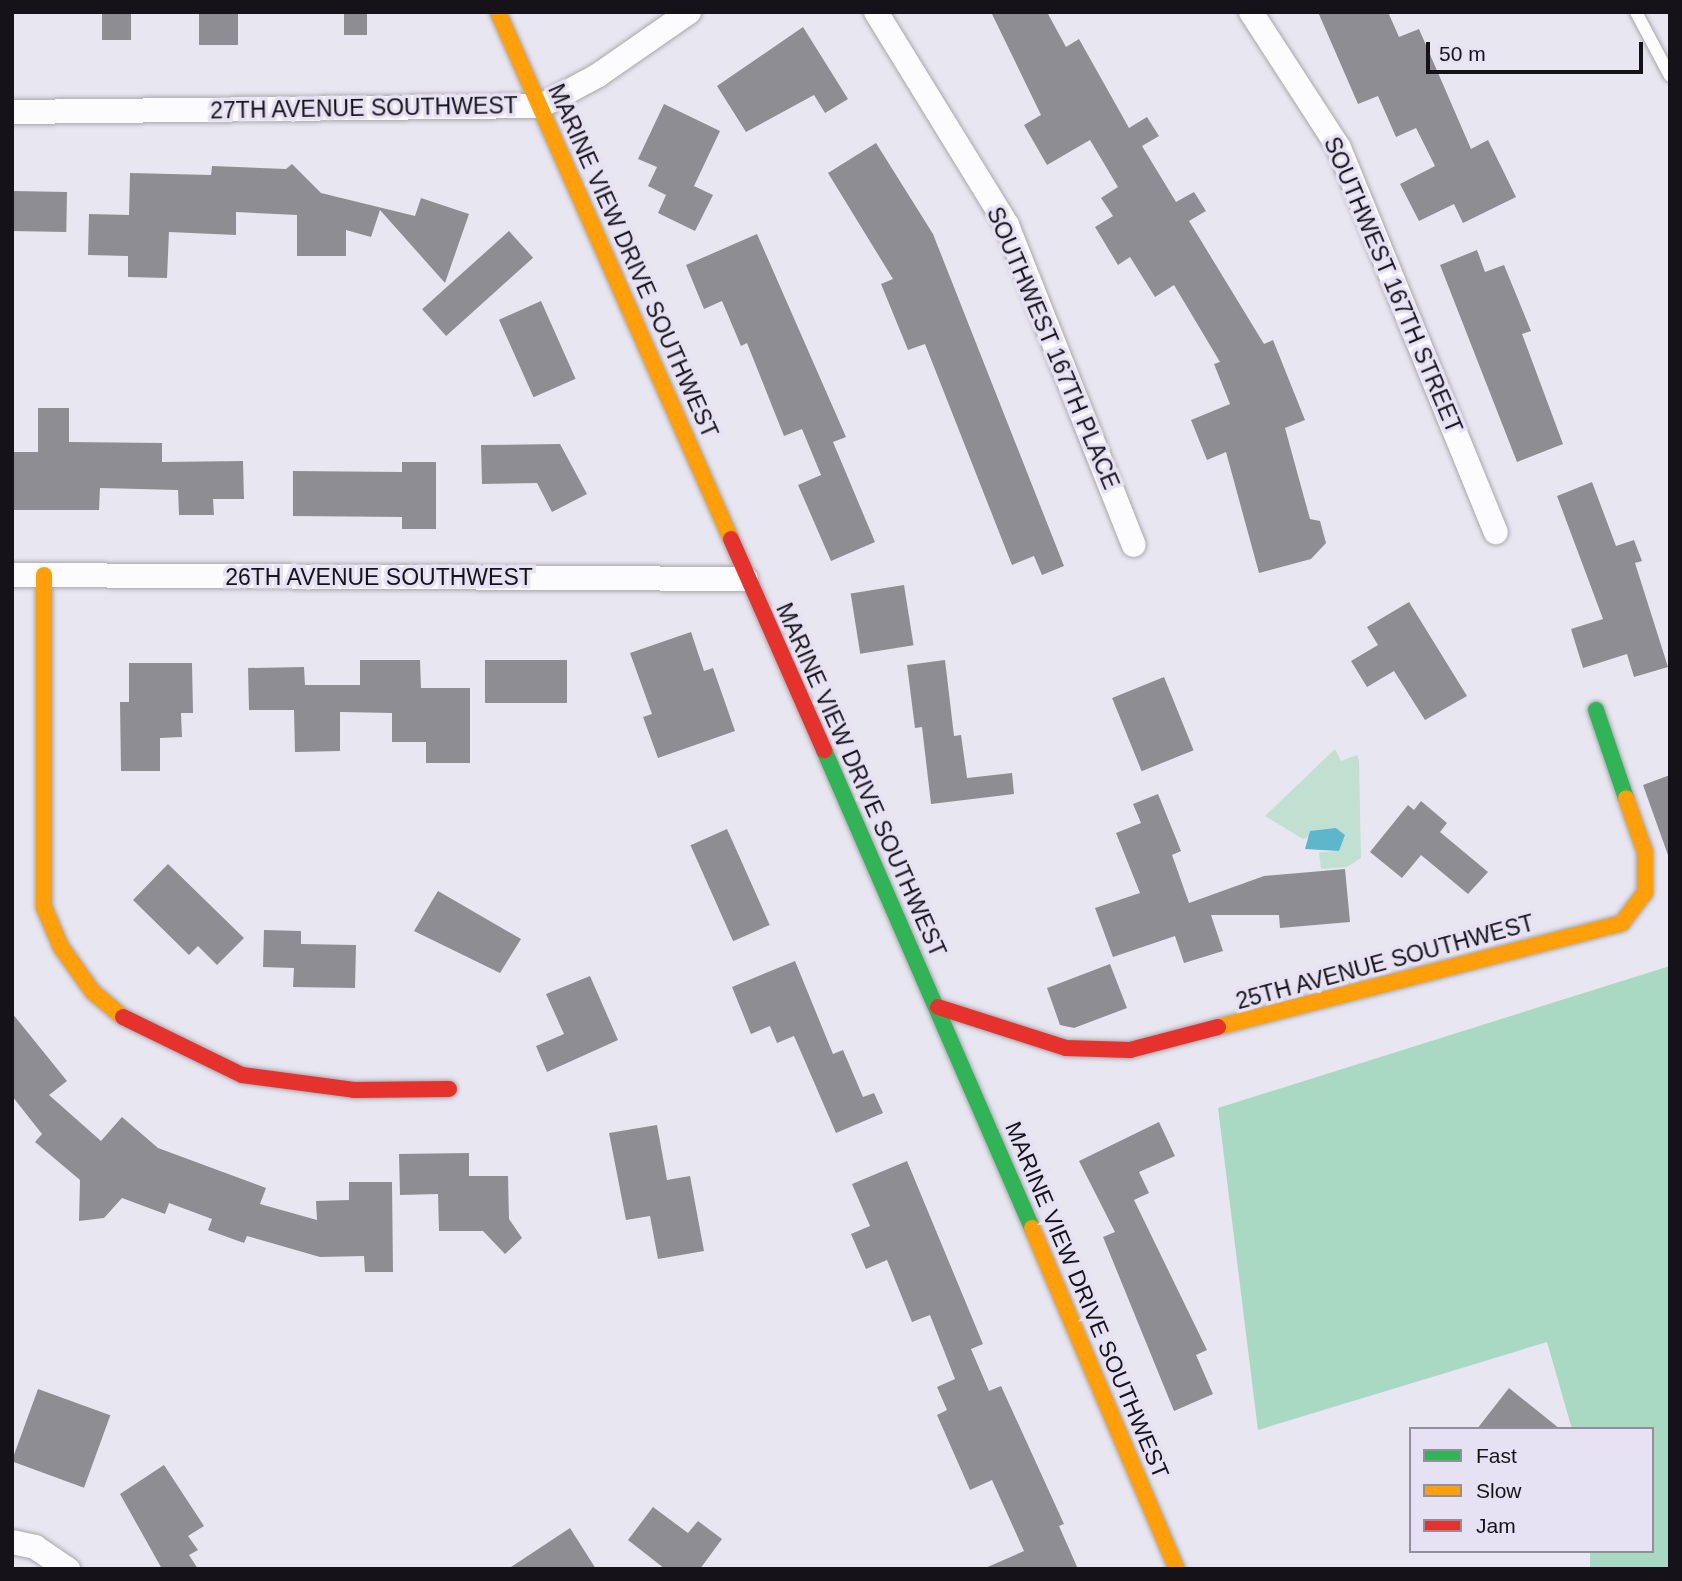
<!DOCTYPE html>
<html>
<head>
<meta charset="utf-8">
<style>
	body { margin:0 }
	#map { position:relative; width:1682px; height:1581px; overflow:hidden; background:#e8e6f0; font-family:Helvetica,sans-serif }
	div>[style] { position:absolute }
	.green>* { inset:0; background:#c1e0d2 }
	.forest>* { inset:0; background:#a9d8c3 }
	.water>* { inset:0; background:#5db7ca }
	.building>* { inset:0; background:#8f8d94; transform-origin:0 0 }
	.roads { filter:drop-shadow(0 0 2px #a8a6ad) drop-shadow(0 0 2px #a8a6ad) }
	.lane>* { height:12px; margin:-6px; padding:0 6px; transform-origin:6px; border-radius:6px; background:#fcfbfd }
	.street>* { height:24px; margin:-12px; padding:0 12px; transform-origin:12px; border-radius:12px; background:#fcfbfd }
	.fast>* { height:16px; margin:-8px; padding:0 8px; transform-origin:8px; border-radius:8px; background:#30b455 }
	.slow>* { height:16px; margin:-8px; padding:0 8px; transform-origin:8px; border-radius:8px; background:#ff9f0a }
	.jam>* { height:16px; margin:-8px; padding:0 8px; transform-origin:8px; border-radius:8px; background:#e5322d }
	span { translate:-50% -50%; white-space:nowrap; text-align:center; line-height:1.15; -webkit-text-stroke:7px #e6e2f4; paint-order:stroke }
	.street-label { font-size:23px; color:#151319 }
	.frame { position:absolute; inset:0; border:14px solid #151319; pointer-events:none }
	.legend { position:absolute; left:1409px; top:1427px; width:245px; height:126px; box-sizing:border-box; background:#e6e2f4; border:2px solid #928f9c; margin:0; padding:9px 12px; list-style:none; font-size:21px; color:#151319 }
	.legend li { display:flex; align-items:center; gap:14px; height:35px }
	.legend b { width:35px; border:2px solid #928f9c }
	.scale { position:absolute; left:1426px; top:42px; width:217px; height:32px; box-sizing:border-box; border:4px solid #151319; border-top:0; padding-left:9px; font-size:21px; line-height:24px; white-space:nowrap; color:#151319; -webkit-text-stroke:5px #e6e2f4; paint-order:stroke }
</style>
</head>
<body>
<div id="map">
	<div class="green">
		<div style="clip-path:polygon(1335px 749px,1341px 761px,1357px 755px,1359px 761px,1361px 858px,1347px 867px,1321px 869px,1319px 852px,1339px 851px,1345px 835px,1336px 828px,1303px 839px,1265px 816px)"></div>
	</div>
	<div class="forest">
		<div style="clip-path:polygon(1670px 966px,1670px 1569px,1590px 1569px,1590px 1551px,1652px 1551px,1652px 1429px,1572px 1429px,1547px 1342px,1258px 1430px,1218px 1108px)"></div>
	</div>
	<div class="water">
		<div style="clip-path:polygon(1336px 828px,1345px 835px,1339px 851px,1305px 849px,1310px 831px)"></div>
	</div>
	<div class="building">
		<div style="left:102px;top:12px;width:29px;height:28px"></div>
		<div style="left:199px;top:12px;width:39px;height:33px"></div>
		<div style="left:344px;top:12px;width:23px;height:23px"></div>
		<div style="clip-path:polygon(991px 12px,1047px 12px,1066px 47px,1079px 39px,1129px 128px,1147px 117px,1159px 136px,1142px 146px,1176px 202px,1194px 192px,1206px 211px,1189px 221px,1264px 344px,1273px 340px,1305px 420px,1285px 428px,1310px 519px,1320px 521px,1326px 543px,1311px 559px,1259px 573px,1226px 452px,1207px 460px,1191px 420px,1230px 404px,1214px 364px,1220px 362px,1174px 285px,1155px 297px,1130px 257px,1118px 265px,1095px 227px,1113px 216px,1101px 198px,1118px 187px,1090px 140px,1047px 165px,1024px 125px,1041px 115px)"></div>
		<div style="clip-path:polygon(1318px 12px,1388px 12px,1399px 37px,1419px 29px,1471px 149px,1488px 140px,1516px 197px,1463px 223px,1454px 204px,1419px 221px,1400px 184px,1435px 166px,1416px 128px,1396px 137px,1378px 96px,1358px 104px)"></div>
		<div style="clip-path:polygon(803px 27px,848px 99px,825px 113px,814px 95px,746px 132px,717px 86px)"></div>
		<div style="clip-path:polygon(664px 104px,720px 131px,694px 186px,713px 195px,695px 231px,658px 213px,666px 195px,648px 186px,657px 167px,638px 159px)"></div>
		<div style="clip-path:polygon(876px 143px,933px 234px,1064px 566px,1042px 575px,1034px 556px,1012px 565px,925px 344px,908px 350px,881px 284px,893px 279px,828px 173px)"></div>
		<div style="clip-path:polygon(292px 164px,321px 193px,415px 216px,421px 198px,469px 214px,445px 283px,380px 210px,371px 237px,346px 230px,346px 256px,297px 256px,297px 215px,236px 212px,236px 235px,169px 232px,167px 278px,128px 277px,128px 256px,88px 255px,89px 214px,129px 215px,130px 173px,211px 175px,212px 166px,286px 169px)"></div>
		<div style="left:12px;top:191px;width:55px;height:40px;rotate:1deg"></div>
		<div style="left:509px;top:231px;width:36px;height:117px;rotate:48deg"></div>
		<div style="clip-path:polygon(757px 234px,846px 437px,833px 442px,875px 542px,831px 561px,798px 485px,821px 475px,802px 429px,784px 436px,747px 343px,741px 346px,722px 301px,704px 309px,686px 265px)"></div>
		<div style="clip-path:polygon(1477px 250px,1485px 272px,1504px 265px,1531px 331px,1522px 334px,1563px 444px,1517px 462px,1440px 265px)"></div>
		<div style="left:541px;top:301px;width:85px;height:46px;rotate:66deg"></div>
		<div style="clip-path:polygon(38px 408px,69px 408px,69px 442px,162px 443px,162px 462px,243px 461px,244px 499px,213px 499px,214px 515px,179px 515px,178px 490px,100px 488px,99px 510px,12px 510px,14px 452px,38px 452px)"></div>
		<div style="clip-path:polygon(560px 444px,587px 494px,552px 512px,537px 483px,482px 484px,481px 445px)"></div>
		<div style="clip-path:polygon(402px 462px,436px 462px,436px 529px,402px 529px,402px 517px,293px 516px,293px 471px,402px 472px)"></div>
		<div style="clip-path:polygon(1592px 482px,1616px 546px,1634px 540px,1642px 561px,1635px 563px,1668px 667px,1634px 677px,1627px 654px,1583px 668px,1571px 629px,1603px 619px,1557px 496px)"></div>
		<div style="left:904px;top:585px;width:61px;height:54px;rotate:81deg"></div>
		<div style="clip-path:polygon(1409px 602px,1467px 696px,1425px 720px,1394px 671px,1367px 687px,1351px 661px,1378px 645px,1367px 627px)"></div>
		<div style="clip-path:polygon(691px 632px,704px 671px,713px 668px,735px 731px,658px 758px,643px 717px,652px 714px,630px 653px)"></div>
		<div style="clip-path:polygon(360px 660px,420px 660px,421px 688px,470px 688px,470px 763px,426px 763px,426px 742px,392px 742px,392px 713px,340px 712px,340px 751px,295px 752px,294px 710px,249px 710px,248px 668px,304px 667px,305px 685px,360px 685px)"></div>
		<div style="left:485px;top:660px;width:82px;height:43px"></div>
		<div style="clip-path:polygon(945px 660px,954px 736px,961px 735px,967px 778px,1012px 773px,1014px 794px,931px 804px,922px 727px,915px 728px,907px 665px)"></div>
		<div style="clip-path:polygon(129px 663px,192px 663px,193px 713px,181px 713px,182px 737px,160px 738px,160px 771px,121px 771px,120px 702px,129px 702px)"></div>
		<div style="left:1164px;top:677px;width:79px;height:56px;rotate:68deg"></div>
		<div style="clip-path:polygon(1670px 775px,1670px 858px,1669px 858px,1643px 785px)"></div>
		<div style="clip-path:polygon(1158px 794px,1181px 851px,1172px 855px,1189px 903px,1264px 876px,1345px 869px,1350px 922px,1280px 928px,1279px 915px,1211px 915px,1223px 951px,1184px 963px,1175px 936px,1113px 957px,1095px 908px,1140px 893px,1116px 833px,1141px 823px,1133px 804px)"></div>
		<div style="clip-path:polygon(1421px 801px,1447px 823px,1440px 832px,1488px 872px,1468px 894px,1421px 855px,1402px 878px,1370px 852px,1408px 805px,1414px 810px)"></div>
		<div style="left:727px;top:829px;width:105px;height:40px;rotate:66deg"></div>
		<div style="clip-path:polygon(168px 864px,244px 938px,217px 965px,198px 946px,189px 955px,133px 900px)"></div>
		<div style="clip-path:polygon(438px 891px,521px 939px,500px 973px,414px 931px)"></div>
		<div style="clip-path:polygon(264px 930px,301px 931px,301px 944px,356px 945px,355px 988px,293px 987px,294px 968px,263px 967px)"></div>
		<div style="clip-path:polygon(795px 961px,833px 1054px,843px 1050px,863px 1097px,874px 1093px,883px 1113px,836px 1133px,794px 1036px,777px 1043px,770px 1026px,751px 1034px,732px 987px)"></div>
		<div style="clip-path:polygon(1110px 964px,1127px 1008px,1074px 1028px,1060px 1025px,1047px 988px)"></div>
		<div style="clip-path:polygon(590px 976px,618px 1040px,547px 1072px,536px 1046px,564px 1034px,546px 994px)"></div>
		<div style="clip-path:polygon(12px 1013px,67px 1081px,49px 1095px,101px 1141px,122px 1117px,158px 1148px,266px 1188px,260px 1204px,317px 1220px,316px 1201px,349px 1200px,349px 1182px,392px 1182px,393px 1272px,365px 1272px,364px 1256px,320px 1257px,247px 1236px,244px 1243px,208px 1230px,212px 1219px,169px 1203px,165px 1214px,122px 1198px,104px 1218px,79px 1221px,80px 1180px,35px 1142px,42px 1134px,12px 1096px)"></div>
		<div style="clip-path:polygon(1159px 1122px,1175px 1156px,1139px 1172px,1149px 1193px,1134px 1200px,1207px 1350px,1196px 1355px,1213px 1394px,1174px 1411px,1103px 1237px,1115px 1232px,1079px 1161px)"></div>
		<div style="clip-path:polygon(657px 1125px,667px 1180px,690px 1176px,704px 1251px,658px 1259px,650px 1216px,626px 1220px,609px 1133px)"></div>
		<div style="clip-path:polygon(469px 1153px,469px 1176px,508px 1176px,509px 1219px,522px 1238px,505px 1254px,483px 1231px,439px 1231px,438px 1194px,400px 1195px,399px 1154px)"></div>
		<div style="clip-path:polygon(907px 1161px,983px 1344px,971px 1349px,989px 1391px,1001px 1386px,1064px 1524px,1059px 1526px,1078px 1569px,983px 1569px,1024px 1551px,992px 1480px,970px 1490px,937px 1415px,947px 1410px,937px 1387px,955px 1379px,930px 1315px,912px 1322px,887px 1260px,866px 1269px,851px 1234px,870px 1226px,852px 1184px)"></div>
		<div style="clip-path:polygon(1509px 1388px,1560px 1429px,1477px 1429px)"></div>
		<div style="left:38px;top:1389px;width:77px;height:77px;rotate:20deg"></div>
		<div style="clip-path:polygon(164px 1465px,204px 1526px,188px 1536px,198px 1550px,189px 1555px,198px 1569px,162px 1569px,120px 1494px)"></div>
		<div style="clip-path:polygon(653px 1507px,688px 1533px,698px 1521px,722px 1539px,700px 1569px,665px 1569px,628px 1540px)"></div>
		<div style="clip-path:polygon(570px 1528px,596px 1569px,508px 1569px)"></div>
	</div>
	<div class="roads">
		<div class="lane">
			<div style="left:1636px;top:12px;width:72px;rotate:62deg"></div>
		</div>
		<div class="street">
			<div style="left:876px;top:12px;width:250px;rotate:58.4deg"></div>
			<div style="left:1007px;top:225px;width:344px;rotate:68.4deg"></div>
			<div style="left:1251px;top:12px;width:162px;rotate:57.1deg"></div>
			<div style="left:1339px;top:148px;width:415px;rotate:67.8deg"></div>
			<div style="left:12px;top:112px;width:529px;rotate:-0.65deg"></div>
			<div style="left:541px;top:106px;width:64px;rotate:-28.2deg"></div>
			<div style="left:597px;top:76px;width:112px;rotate:-34.8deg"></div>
			<div style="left:12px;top:575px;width:734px;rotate:0.31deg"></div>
			<div style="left:12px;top:1542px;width:24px;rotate:12deg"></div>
			<div style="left:35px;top:1547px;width:40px;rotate:34deg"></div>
		</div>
		<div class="fast">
			<div style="left:1596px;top:710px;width:93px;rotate:71.2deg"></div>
			<div style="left:824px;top:750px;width:521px;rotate:66.48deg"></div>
		</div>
		<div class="slow">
			<div style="left:498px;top:12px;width:576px;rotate:66.15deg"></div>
			<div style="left:44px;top:575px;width:332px;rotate:90deg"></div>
			<div style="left:44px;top:907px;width:43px;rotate:67deg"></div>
			<div style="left:61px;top:947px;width:55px;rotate:54.6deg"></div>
			<div style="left:93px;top:992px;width:39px;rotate:40deg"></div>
			<div style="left:1218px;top:1027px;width:417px;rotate:-14.4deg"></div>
			<div style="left:1622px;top:923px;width:38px;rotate:-53deg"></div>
			<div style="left:1645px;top:893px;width:41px;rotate:-90deg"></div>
			<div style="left:1645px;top:852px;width:57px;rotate:-109.4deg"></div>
			<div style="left:1032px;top:1228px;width:371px;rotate:67deg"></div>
		</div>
		<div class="jam">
			<div style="left:731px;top:539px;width:231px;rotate:66.2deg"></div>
			<div style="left:938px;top:1007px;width:134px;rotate:17.8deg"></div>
			<div style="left:1066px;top:1048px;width:64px;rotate:1.8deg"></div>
			<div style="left:1130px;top:1050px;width:91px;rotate:-14.6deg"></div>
			<div style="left:123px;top:1017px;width:132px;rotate:26deg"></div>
			<div style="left:242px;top:1075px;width:113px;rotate:7.6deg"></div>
			<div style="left:354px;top:1090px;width:95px;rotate:-0.6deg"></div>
		</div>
	</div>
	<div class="street-label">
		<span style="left:364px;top:108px;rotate:-1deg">27TH AVENUE SOUTHWEST</span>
		<span style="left:633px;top:261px;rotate:66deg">MARINE VIEW DRIVE SOUTHWEST</span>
		<span style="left:1393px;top:285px;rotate:67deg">SOUTHWEST 167TH STREET</span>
		<span style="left:1053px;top:348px;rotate:67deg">SOUTHWEST 167TH PLACE</span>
		<span style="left:379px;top:577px">26TH AVENUE SOUTHWEST</span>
		<span style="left:861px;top:780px;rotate:66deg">MARINE VIEW DRIVE SOUTHWEST</span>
		<span style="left:1385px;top:962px;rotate:-15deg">25TH AVENUE SOUTHWEST</span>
		<span style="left:1087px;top:1300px;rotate:67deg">MARINE VIEW DRIVE SOUTHWEST</span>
	</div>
	<div class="frame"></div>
	<ul class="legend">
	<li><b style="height:9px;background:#30b455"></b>Fast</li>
	<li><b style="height:9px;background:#ff9f0a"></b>Slow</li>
	<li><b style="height:9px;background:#e5322d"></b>Jam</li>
	</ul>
	<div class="scale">50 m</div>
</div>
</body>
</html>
